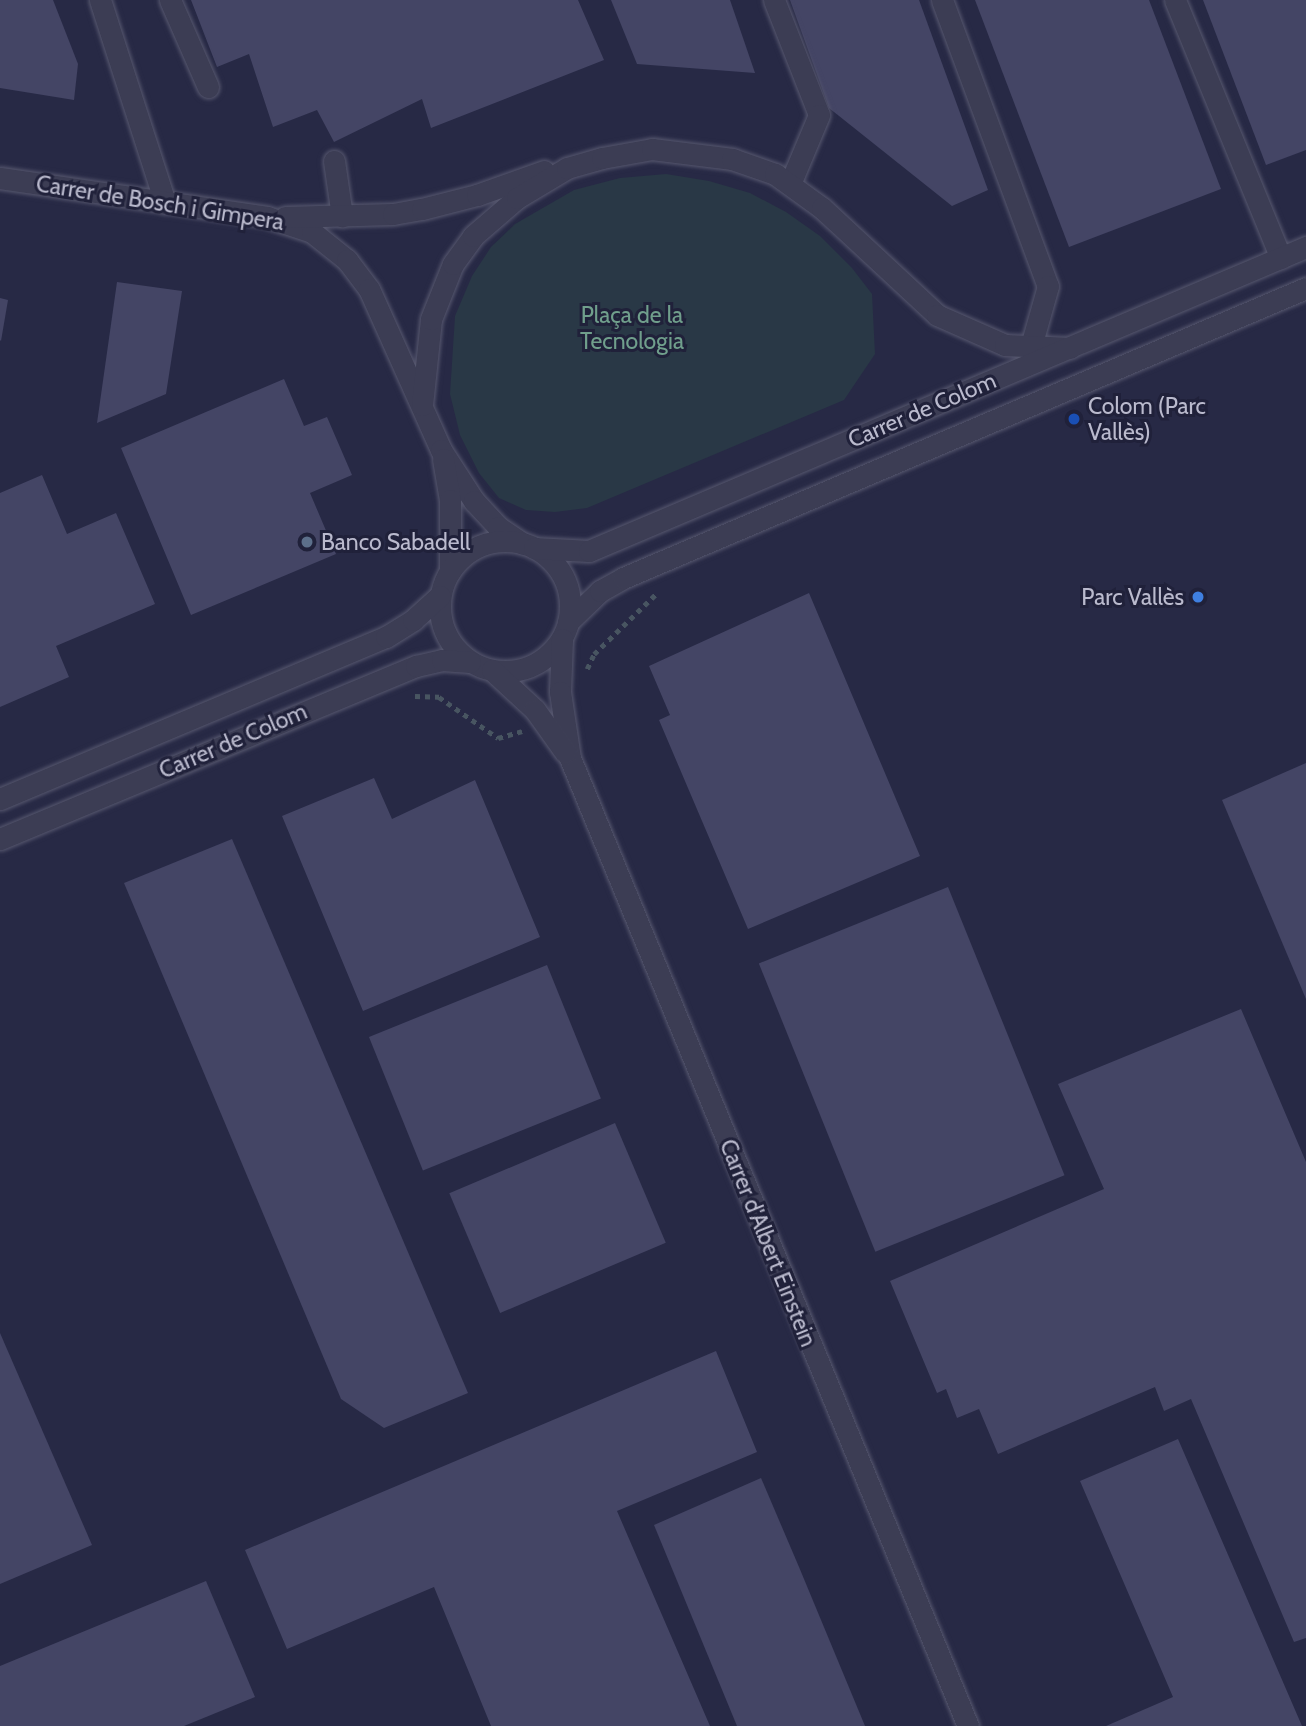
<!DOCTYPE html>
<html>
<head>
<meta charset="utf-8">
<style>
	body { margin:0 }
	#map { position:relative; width:1306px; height:1726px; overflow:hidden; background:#272945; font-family:Cabin,sans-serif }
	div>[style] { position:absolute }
	.green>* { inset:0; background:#293846 }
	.building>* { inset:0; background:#444565; transform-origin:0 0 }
	.path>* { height:4.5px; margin-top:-2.25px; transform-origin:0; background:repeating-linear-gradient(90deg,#485561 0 5px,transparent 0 10px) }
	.roads { filter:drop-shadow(0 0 2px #57586f) drop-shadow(0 0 2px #57586f) }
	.minor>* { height:21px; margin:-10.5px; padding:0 10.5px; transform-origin:10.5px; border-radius:10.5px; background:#3c3d54 }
	.minor>.ring { margin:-10.5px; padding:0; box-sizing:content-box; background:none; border:21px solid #3c3d54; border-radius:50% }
	.dots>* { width:19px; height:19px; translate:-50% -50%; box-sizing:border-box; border:4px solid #20213a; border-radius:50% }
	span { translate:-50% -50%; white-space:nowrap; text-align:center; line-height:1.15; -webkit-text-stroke:6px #20213a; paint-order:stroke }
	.street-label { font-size:23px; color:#babacd }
	.park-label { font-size:23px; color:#709f8c }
	.poi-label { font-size:23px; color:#babacd }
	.left { translate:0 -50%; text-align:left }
	.right { translate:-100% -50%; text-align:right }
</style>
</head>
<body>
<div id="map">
	<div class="green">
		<div style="clip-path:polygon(666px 174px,709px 181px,750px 193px,786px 212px,820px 236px,852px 268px,872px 294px,875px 354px,844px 400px,587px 508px,555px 512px,526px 510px,499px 498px,479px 473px,460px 435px,450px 394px,455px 316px,472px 276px,491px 247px,515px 224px,574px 190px,620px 178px)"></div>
	</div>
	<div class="building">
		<div style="clip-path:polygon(0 0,53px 0,78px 64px,74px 100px,0 88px)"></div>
		<div style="clip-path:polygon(191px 0,578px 0,604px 60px,431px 128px,422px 99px,334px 142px,317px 110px,273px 127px,249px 54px,217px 67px)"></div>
		<div style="clip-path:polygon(611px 0,730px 0,755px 73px,637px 64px)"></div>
		<div style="clip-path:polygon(790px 0,919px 0,988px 190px,952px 206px,829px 108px)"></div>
		<div style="clip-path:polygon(975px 0,1149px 0,1221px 189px,1069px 247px)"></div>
		<div style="clip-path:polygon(1203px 0,1306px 0,1306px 150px,1266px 165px)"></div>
		<div style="clip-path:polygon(117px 282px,182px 291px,166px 394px,97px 423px)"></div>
		<div style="clip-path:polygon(0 298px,8px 300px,1px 341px,0 340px)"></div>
		<div style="clip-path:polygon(284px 379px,304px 426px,327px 417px,352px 475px,310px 493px,336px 554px,191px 615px,121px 448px)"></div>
		<div style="clip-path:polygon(42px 475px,67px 534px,116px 513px,155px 604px,56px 646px,69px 677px,0 707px,0 493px)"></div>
		<div style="clip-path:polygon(809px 593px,920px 856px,748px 929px,659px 720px,670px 715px,649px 666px)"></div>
		<div style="clip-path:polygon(1306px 763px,1306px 999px,1222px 800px)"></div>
		<div style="clip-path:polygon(374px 778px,392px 819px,475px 780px,540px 937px,363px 1011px,282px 816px)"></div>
		<div style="clip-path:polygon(232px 839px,468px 1393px,384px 1428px,341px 1399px,124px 883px)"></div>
		<div style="left:948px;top:887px;width:311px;height:204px;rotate:68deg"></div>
		<div style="left:547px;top:965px;width:144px;height:192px;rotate:68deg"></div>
		<div style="clip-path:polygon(1241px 1009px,1306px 1162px,1306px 1638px,1294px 1642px,1191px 1399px,1164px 1411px,1155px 1387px,998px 1454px,979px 1409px,957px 1418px,946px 1389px,937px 1393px,890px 1281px,1104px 1189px,1058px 1084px)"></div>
		<div style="left:615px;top:1123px;width:130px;height:180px;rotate:67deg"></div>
		<div style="clip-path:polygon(0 1333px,92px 1545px,0 1584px)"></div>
		<div style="clip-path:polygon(716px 1351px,757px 1452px,617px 1511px,710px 1726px,491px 1726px,434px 1587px,287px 1649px,245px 1550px)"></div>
		<div style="clip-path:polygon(1178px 1439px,1302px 1726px,1106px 1726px,1173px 1697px,1080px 1481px)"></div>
		<div style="clip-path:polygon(761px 1478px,799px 1567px,865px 1726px,737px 1726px,654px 1525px)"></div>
		<div style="clip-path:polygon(206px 1581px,255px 1697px,184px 1726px,0 1726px,0 1666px)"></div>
	</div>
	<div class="path">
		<div style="left:587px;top:669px;width:17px;rotate:-65deg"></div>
		<div style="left:594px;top:654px;width:86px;rotate:-44.1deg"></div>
		<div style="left:415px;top:696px;width:24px;rotate:2deg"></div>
		<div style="left:439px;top:697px;width:72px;rotate:34.8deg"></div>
		<div style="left:498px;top:738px;width:25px;rotate:-16deg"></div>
	</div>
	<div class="roads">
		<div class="minor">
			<div style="left:100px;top:0;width:213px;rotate:72.2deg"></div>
			<div style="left:170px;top:0;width:95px;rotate:66.4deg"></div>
			<div style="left:774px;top:0;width:123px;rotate:68.6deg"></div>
			<div style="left:819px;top:115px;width:75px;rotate:112.8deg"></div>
			<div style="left:942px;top:0;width:305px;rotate:69.7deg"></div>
			<div style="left:1048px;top:286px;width:62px;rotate:105.8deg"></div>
			<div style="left:1175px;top:0;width:279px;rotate:67.7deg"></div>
			<div style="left:334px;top:161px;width:56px;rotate:81.7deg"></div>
			<div style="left:0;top:178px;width:270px;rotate:8.3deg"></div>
			<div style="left:267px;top:217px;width:47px;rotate:18.4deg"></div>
			<div style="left:312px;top:232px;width:45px;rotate:38.7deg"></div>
			<div style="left:347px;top:260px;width:36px;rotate:53deg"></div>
			<div style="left:369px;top:289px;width:176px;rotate:65.9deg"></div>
			<div style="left:441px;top:450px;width:61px;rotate:57.1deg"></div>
			<div style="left:474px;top:501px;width:35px;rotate:47deg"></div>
			<div style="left:498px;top:527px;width:30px;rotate:34deg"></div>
			<div style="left:285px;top:217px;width:108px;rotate:-1.6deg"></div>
			<div style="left:393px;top:214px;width:29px;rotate:-10deg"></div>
			<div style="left:422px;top:209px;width:57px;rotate:-14.3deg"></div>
			<div style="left:477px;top:195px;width:71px;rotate:-19.7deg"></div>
			<div style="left:422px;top:405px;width:86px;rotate:-84deg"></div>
			<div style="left:431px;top:319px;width:59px;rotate:-68.2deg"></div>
			<div style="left:453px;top:264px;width:34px;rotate:-54deg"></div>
			<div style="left:473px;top:236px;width:58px;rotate:-40.8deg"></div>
			<div style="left:517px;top:198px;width:58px;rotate:-31deg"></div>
			<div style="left:567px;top:168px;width:36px;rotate:-16deg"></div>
			<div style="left:602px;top:158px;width:51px;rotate:-10.2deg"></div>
			<div style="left:652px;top:149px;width:81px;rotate:7.1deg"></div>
			<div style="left:732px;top:159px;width:46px;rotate:19.2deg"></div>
			<div style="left:775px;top:174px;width:58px;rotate:35.9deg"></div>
			<div style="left:822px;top:208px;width:157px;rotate:42.9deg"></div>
			<div style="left:937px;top:315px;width:74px;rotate:23.8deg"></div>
			<div style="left:1005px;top:345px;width:65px;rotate:2.6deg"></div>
			<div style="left:443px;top:459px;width:42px;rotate:80.3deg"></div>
			<div style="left:450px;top:500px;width:71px;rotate:90deg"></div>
			<div class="ring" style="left:440px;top:541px;width:109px;height:109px"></div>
			<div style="left:534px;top:548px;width:55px;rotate:3.1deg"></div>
			<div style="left:589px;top:551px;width:779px;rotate:-22.98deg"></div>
			<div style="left:568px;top:622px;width:45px;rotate:-44.1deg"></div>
			<div style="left:600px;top:591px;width:26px;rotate:-29deg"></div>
			<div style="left:623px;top:578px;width:742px;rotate:-23.01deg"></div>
			<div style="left:562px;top:639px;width:53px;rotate:92.2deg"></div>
			<div style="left:560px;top:692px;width:67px;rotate:81.4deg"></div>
			<div style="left:570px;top:758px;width:1047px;rotate:67.65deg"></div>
			<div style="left:492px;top:670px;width:59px;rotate:42.9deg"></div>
			<div style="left:535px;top:710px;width:52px;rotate:54.5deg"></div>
			<div style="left:0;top:799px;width:419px;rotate:-22.8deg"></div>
			<div style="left:386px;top:637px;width:32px;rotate:-32deg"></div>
			<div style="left:413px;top:620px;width:36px;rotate:-42deg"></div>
			<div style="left:0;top:839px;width:451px;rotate:-22.6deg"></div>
			<div style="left:416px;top:666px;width:27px;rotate:-13deg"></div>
			<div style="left:442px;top:660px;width:28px;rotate:4deg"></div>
		</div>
	</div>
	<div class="dots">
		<div style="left:1074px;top:419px;background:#1a4fb4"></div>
		<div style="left:307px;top:542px;background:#5c6f8a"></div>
		<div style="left:1198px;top:597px;background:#3f7fe0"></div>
	</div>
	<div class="street-label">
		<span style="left:160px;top:203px;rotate:9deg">Carrer de Bosch i Gimpera</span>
		<span style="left:922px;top:410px;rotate:-23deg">Carrer de Colom</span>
		<span style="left:233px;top:741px;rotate:-23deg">Carrer de Colom</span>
		<span style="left:768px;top:1243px;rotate:68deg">Carrer d'Albert Einstein</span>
	</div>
	<div class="park-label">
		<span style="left:632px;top:328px">Plaça de la<br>Tecnologia</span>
	</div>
	<div class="poi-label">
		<span class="left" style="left:1088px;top:419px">Colom (Parc<br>Vallès)</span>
		<span class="left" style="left:321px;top:542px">Banco Sabadell</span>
		<span class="right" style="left:1184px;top:597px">Parc Vallès</span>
	</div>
</div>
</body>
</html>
